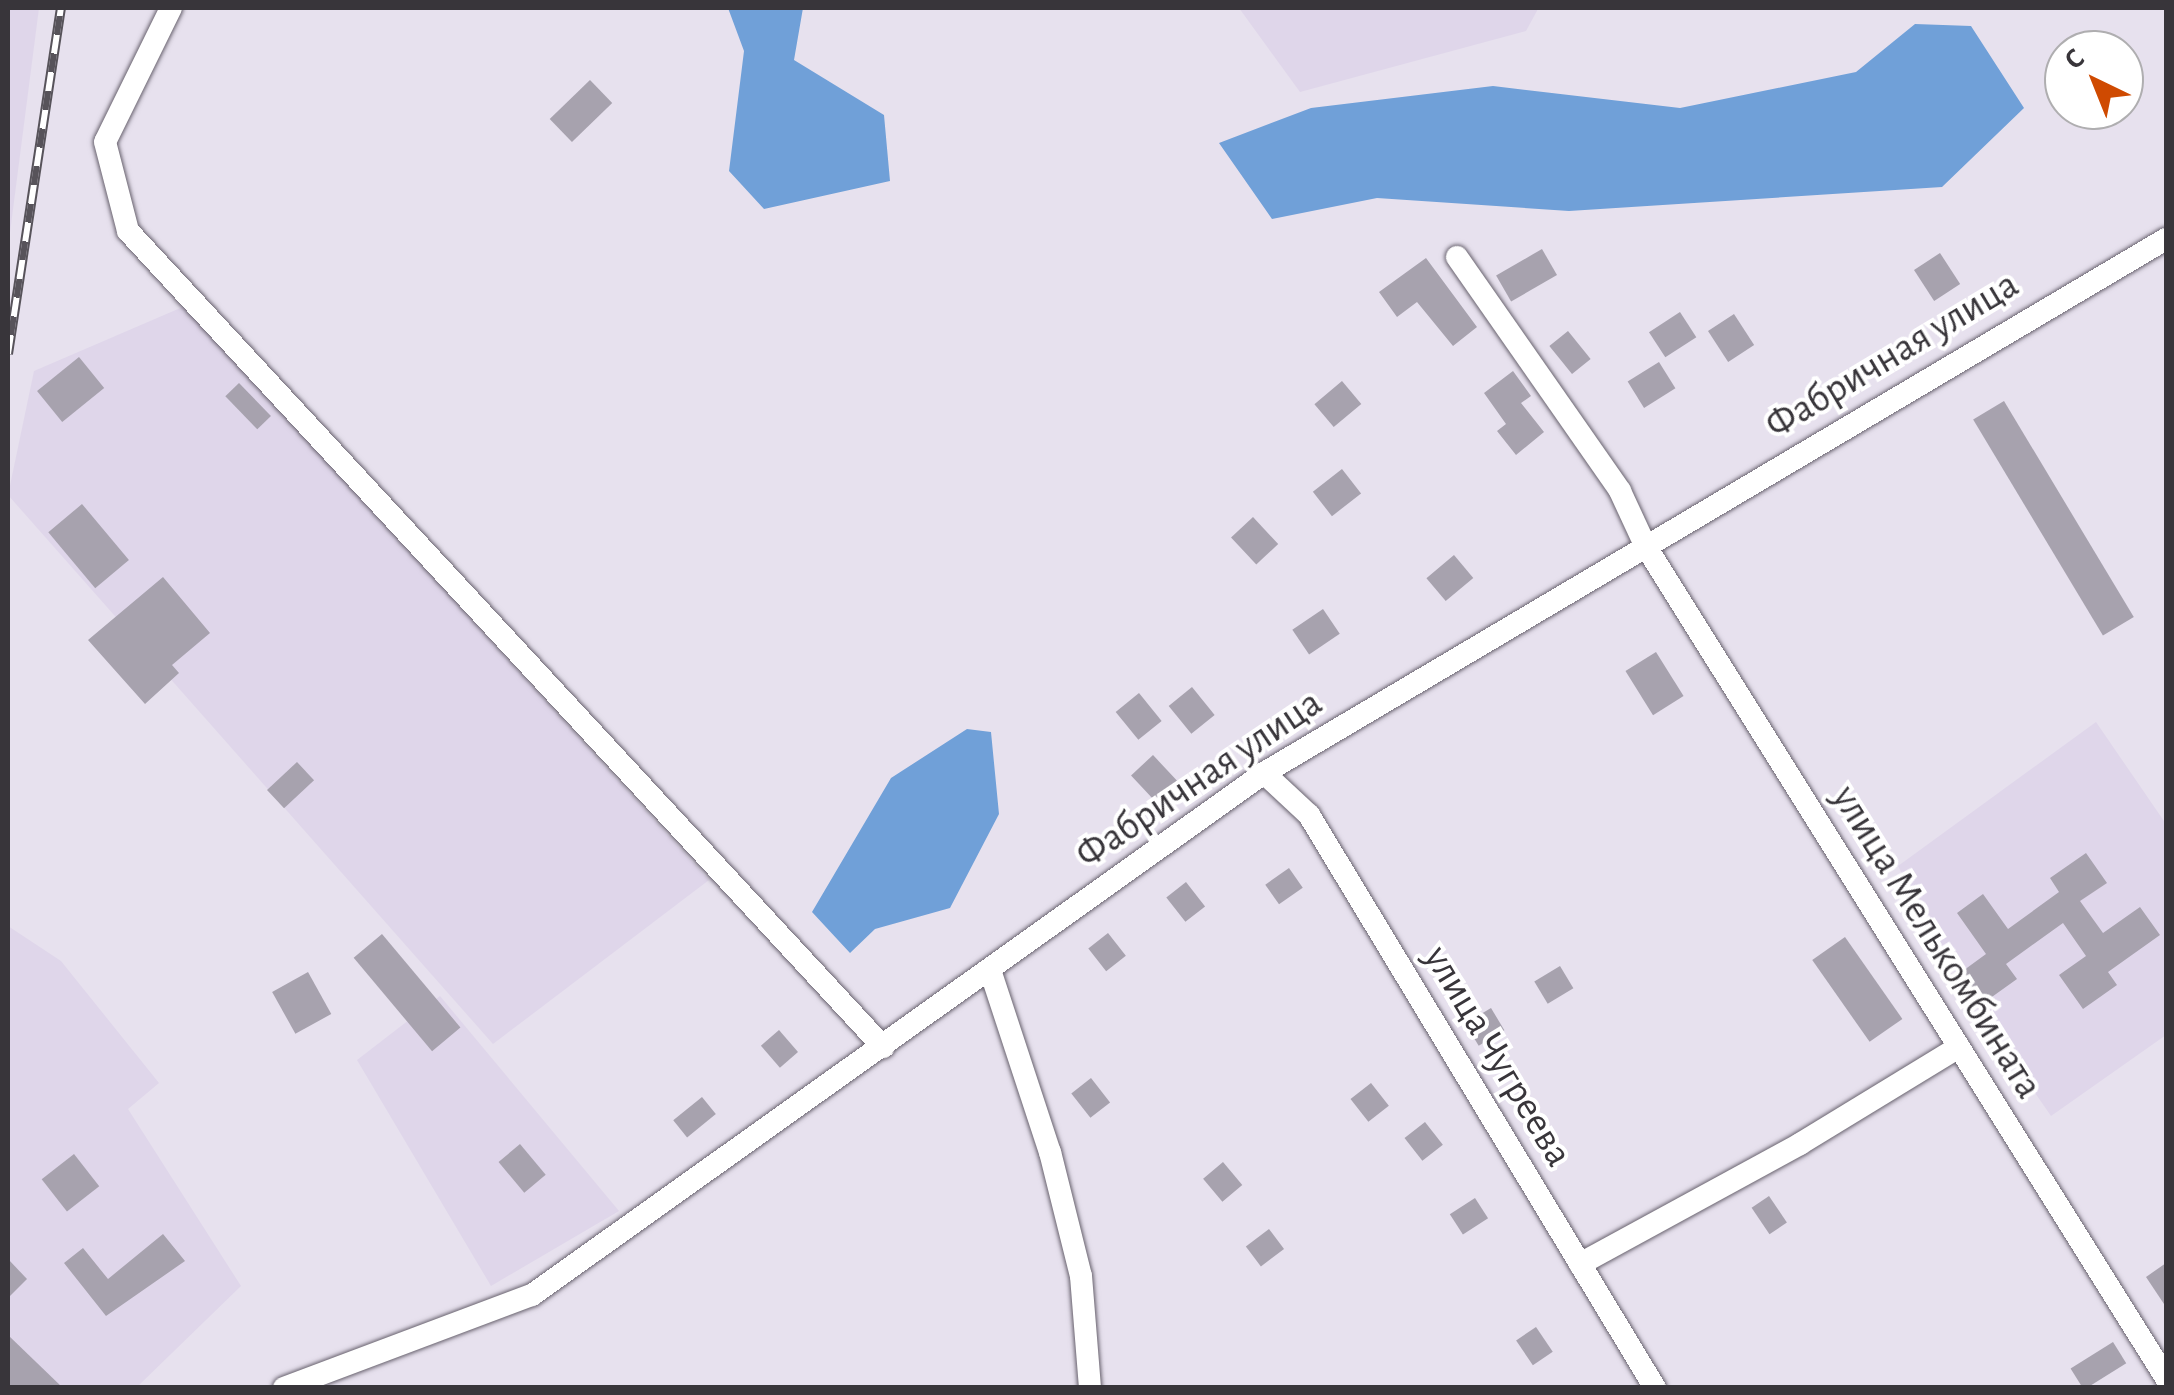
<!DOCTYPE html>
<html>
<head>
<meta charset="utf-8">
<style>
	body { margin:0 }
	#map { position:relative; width:2174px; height:1395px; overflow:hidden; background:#e7e1ee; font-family:"Alegreya Sans",sans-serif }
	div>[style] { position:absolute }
	.built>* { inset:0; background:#dfd6ea }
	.water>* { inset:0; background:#70a0d8 }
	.building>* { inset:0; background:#a7a2ae; transform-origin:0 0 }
	.roads { filter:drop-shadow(0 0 2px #68626e) drop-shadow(0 0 2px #68626e) }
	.minor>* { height:22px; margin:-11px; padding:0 11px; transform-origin:11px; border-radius:11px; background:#fff }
	.rail>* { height:10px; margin-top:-5px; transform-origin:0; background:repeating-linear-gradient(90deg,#fff 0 19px,#57535a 0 38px); box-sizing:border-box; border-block:2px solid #57535a }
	span { translate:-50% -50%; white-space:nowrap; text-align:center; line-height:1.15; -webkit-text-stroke:8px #fff; paint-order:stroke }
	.street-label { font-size:40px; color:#38353a }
	.frame { position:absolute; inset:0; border:10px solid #38353a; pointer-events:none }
	.north { position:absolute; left:2044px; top:30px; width:100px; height:100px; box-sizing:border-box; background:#fff; border:2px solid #afaeb0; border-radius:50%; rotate:317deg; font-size:28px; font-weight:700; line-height:40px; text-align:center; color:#38353a }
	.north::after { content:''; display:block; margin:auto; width:35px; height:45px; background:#cf4a01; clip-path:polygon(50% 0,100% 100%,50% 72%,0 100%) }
</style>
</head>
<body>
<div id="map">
	<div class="built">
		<div style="clip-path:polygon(8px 8px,39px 8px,8px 248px)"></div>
		<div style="clip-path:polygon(1239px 8px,1536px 8px,1538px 9px,1526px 31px,1300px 92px)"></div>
		<div style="clip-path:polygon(185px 306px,709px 880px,493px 1044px,8px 495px,34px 371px)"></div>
		<div style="clip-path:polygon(2096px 722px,2166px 824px,2166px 1035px,2051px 1116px,1967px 994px,1898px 866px)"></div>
		<div style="clip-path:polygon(8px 926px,61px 961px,159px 1083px,128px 1109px,241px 1286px,137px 1387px,8px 1387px)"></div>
		<div style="clip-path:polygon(440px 996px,619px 1211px,491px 1286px,357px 1060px)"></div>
	</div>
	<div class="water">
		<div style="clip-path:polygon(728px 8px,803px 8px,794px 60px,884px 115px,890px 181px,764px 209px,729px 171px,744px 51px)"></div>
		<div style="clip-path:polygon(1915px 24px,1971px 26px,2024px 108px,1942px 187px,1569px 211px,1377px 198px,1272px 219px,1219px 143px,1311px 108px,1493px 86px,1680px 108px,1856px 72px)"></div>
		<div style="clip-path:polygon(967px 729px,991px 732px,999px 814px,950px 908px,875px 929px,850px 953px,812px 912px,891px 778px)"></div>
	</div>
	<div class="building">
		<div style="left:590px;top:80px;width:32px;height:56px;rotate:46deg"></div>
		<div style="left:1542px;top:249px;width:30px;height:53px;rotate:60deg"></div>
		<div style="left:1940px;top:253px;width:37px;height:31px;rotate:57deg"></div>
		<div style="clip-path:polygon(1426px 258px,1477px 327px,1453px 346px,1417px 302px,1397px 317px,1379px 292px)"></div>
		<div style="left:1680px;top:312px;width:30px;height:37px;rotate:57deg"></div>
		<div style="left:1734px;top:314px;width:37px;height:31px;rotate:57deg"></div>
		<div style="left:1568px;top:331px;width:36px;height:24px;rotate:51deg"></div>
		<div style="left:79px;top:357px;width:40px;height:54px;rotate:51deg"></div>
		<div style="left:1659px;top:362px;width:31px;height:37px;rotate:58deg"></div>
		<div style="clip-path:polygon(1513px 371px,1531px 396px,1521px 403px,1544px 432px,1516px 455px,1497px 431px,1506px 424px,1484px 393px)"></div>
		<div style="left:1342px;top:381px;width:30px;height:36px;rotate:50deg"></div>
		<div style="left:239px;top:383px;width:46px;height:19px;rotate:46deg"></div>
		<div style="left:2004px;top:401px;width:252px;height:36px;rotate:59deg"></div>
		<div style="left:1342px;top:469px;width:31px;height:37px;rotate:52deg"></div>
		<div style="left:82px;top:504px;width:73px;height:44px;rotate:50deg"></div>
		<div style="left:1253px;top:517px;width:37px;height:30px;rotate:47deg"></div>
		<div style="left:1454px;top:555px;width:30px;height:36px;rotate:50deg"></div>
		<div style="clip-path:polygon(163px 577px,210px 633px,172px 665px,179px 673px,145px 704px,88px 640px)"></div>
		<div style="left:1323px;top:609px;width:30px;height:37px;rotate:56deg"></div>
		<div style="left:1656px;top:652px;width:52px;height:36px;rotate:58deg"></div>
		<div style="left:1192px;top:687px;width:36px;height:30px;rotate:51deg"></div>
		<div style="left:1139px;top:693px;width:36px;height:30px;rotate:51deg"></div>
		<div style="left:1153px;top:755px;width:37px;height:30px;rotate:47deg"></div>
		<div style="left:297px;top:762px;width:25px;height:41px;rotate:47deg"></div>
		<div style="clip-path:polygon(2086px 853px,2107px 883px,2080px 901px,2103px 933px,2140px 907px,2160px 935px,2108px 972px,2117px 985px,2083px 1009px,2059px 975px,2086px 956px,2063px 923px,2006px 964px,2017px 979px,1982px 1004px,1960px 973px,1986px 954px,1957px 913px,1983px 894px,2008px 929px,2059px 892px,2050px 878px)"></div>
		<div style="left:1289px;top:868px;width:24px;height:29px;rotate:55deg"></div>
		<div style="left:1186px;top:882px;width:31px;height:25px;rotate:52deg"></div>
		<div style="left:1108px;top:933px;width:29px;height:25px;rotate:52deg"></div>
		<div style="left:382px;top:934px;width:122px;height:37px;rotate:50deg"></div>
		<div style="left:1845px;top:937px;width:100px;height:40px;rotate:55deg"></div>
		<div style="left:1560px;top:966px;width:26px;height:30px;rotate:59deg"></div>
		<div style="left:308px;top:972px;width:48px;height:41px;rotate:61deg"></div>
		<div style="left:1491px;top:1008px;width:26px;height:30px;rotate:59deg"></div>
		<div style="left:779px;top:1030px;width:29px;height:24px;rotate:49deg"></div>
		<div style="left:1091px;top:1078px;width:31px;height:25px;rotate:52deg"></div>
		<div style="left:1371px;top:1083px;width:29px;height:26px;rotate:52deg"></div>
		<div style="left:702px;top:1097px;width:22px;height:37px;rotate:51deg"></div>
		<div style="left:1425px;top:1122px;width:29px;height:26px;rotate:52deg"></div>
		<div style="left:520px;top:1144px;width:40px;height:28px;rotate:50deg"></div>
		<div style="left:74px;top:1154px;width:41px;height:41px;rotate:52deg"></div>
		<div style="left:1223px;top:1162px;width:30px;height:26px;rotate:50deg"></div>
		<div style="left:1769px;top:1196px;width:32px;height:21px;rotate:56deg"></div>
		<div style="left:1475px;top:1198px;width:24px;height:30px;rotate:57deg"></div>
		<div style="left:1269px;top:1229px;width:25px;height:29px;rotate:53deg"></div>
		<div style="clip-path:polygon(163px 1234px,185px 1261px,106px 1316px,64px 1263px,83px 1248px,108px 1279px)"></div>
		<div style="clip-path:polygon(8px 1259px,27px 1279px,8px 1298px)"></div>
		<div style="clip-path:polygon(2166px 1263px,2166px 1307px,2146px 1277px)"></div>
		<div style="left:1536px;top:1327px;width:30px;height:24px;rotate:56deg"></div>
		<div style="clip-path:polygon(8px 1335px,63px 1388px,8px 1388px)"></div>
		<div style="left:2113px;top:1342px;width:25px;height:50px;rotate:58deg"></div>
	</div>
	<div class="roads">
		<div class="minor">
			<div style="left:171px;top:8px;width:149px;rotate:116.2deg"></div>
			<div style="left:105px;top:142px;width:92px;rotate:75.5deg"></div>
			<div style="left:128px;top:231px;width:1112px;rotate:47.22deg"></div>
			<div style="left:1457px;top:257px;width:285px;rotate:55.1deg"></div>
			<div style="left:1620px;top:491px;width:60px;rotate:65.2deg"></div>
			<div style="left:1645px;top:545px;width:983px;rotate:57.98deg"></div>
			<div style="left:1264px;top:773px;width:62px;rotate:43deg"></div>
			<div style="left:1309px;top:815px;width:669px;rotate:58.87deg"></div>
			<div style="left:990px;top:970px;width:192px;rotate:71.8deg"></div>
			<div style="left:1050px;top:1152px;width:128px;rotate:76deg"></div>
			<div style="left:1081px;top:1276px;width:112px;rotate:85.4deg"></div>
			<div style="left:1580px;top:1264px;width:251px;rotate:-28.6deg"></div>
			<div style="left:1800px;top:1144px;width:186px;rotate:-31.4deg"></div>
			<div style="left:284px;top:1388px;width:265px;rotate:-20.6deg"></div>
			<div style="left:532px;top:1295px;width:899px;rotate:-35.49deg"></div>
			<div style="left:1264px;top:773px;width:1048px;rotate:-30.63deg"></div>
		</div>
	</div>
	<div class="rail">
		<div style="left:8px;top:354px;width:350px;rotate:-81.3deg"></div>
	</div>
	<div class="street-label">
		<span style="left:1892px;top:355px;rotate:-31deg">Фабричная улица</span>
		<span style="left:1199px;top:779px;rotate:-34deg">Фабричная улица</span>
		<span style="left:1937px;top:942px;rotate:58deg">улица Мелькомбината</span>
		<span style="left:1498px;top:1056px;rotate:59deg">улица Чугреева</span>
	</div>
	<div class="frame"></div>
	<div class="north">С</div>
</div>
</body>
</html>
